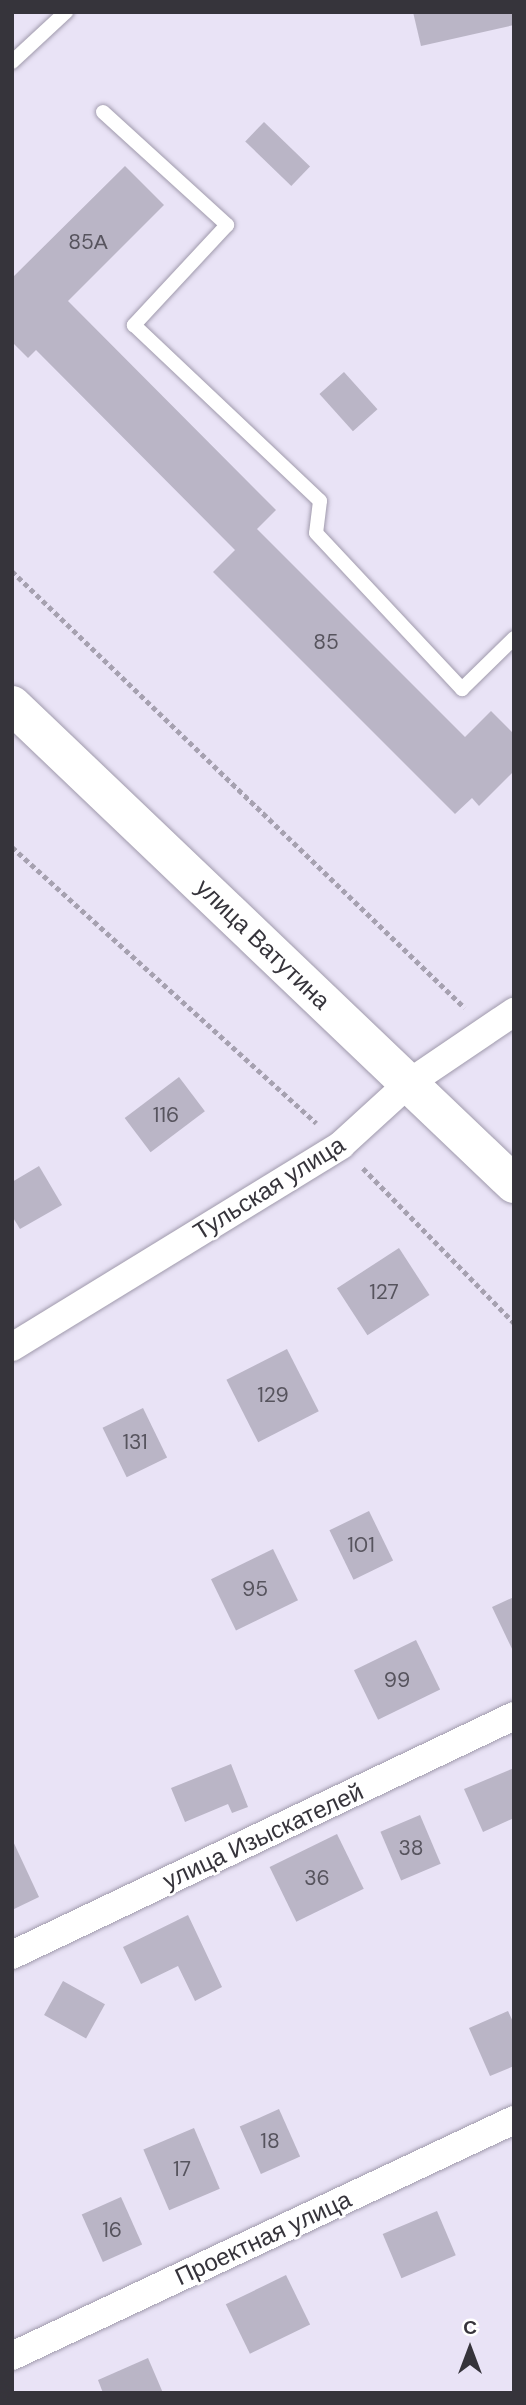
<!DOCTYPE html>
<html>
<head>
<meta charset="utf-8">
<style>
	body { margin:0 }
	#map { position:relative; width:526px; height:2405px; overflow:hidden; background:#e9e3f6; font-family:"DM Sans",sans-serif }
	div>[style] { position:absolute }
	.building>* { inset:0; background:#bab5c6; transform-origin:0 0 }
	.path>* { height:4.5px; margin-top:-2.25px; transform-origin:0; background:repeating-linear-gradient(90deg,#a6a1b0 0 5px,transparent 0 8.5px) }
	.roads { filter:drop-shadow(0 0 2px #a09aac) drop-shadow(0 0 2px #a09aac) }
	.lane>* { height:14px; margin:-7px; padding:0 7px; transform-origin:7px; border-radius:7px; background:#fff }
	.street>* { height:28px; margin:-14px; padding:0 14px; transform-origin:14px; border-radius:14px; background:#fff }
	.primary>* { height:38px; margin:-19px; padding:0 19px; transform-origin:19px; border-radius:19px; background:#fff }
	span { translate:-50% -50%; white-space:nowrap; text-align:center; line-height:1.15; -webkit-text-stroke:5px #fff; paint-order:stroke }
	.number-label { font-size:21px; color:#57545e }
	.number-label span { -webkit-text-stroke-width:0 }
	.street-label { font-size:24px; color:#36343b }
	.frame { position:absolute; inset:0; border:14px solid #36343b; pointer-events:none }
	.north { position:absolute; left:435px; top:2314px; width:70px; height:70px; -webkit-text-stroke:5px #fff; paint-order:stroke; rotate:0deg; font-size:19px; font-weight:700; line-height:28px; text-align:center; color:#36343b }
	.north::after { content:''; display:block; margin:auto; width:24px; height:32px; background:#36343b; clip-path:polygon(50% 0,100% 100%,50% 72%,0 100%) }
</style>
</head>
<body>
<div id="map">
	<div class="building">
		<div style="clip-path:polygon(413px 12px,514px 12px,514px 25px,421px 46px)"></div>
		<div style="left:264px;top:122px;width:64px;height:27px;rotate:44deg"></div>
		<div style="clip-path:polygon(125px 166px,164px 205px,68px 301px,276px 510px,257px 529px,465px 737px,491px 711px,514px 734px,514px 771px,479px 806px,472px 798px,455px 814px,213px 572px,235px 550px,36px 350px,28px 358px,12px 342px,12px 278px)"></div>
		<div style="left:344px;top:372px;width:50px;height:33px;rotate:48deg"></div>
		<div style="left:179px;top:1077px;width:43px;height:68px;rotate:53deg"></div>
		<div style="clip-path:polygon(39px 1166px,62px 1205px,20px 1229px,12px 1216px,12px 1182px)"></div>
		<div style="left:399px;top:1248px;width:56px;height:74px;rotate:57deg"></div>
		<div style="left:287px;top:1349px;width:70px;height:68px;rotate:63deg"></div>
		<div style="left:143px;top:1408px;width:55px;height:45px;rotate:64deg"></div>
		<div style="left:369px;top:1511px;width:55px;height:44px;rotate:64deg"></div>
		<div style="left:273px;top:1549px;width:57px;height:69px;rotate:64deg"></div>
		<div style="clip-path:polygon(514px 1597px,514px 1653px,492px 1607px)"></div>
		<div style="left:416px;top:1640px;width:55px;height:69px;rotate:64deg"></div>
		<div style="clip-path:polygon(231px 1764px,248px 1807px,232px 1813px,228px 1804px,185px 1822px,171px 1788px)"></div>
		<div style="clip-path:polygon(514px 1768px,514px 1818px,483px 1832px,464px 1789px)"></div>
		<div style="left:420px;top:1815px;width:53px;height:43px;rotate:67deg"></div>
		<div style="left:337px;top:1834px;width:61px;height:75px;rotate:64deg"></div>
		<div style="clip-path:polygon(12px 1839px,39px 1897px,12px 1910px)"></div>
		<div style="clip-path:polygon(188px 1915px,222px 1987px,195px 2001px,178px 1966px,141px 1984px,123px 1947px)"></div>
		<div style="left:63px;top:1981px;width:48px;height:39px;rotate:29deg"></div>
		<div style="clip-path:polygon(508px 2011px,514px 2024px,514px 2066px,490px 2076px,469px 2028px)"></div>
		<div style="left:279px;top:2109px;width:52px;height:43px;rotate:66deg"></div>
		<div style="left:194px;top:2128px;width:66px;height:55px;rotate:67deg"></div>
		<div style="left:121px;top:2197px;width:52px;height:43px;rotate:66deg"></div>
		<div style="left:437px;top:2211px;width:48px;height:59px;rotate:67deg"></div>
		<div style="left:286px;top:2275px;width:55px;height:67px;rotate:64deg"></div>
		<div style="clip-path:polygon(148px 2358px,163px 2393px,103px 2393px,98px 2380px)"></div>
	</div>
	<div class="path">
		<div style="left:12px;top:571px;width:629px;rotate:43.97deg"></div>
		<div style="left:12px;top:847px;width:411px;rotate:42.2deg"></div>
		<div style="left:363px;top:1168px;width:216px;rotate:45.7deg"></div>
	</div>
	<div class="roads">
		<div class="lane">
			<div style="left:12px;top:62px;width:74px;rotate:-42.8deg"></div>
			<div style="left:103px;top:112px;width:168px;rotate:42.3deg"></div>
			<div style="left:227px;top:225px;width:137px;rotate:132.9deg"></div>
			<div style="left:134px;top:325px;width:256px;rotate:43.4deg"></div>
			<div style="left:320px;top:501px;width:32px;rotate:97deg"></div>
			<div style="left:316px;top:533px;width:214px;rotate:46.9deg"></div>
			<div style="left:462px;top:689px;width:73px;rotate:-44.4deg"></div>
		</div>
		<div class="street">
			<div style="left:12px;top:1347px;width:386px;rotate:-31.5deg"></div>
			<div style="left:341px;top:1145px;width:92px;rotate:-42.4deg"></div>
			<div style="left:409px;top:1083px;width:127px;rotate:-34.1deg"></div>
			<div style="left:12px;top:1955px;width:556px;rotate:-25.46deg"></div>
			<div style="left:12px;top:2356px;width:555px;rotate:-25.18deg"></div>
		</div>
		<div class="primary">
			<div style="left:12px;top:705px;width:694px;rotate:43.66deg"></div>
		</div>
	</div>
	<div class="number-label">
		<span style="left:88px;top:242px">85А</span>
		<span style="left:326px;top:642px">85</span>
		<span style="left:166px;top:1115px">116</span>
		<span style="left:384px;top:1292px">127</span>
		<span style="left:273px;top:1395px">129</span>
		<span style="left:135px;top:1442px">131</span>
		<span style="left:361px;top:1545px">101</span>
		<span style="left:255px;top:1589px">95</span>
		<span style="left:397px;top:1680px">99</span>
		<span style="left:411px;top:1848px">38</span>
		<span style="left:317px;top:1878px">36</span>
		<span style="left:270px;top:2141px">18</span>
		<span style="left:182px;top:2169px">17</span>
		<span style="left:112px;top:2230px">16</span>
	</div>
	<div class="street-label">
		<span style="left:263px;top:944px;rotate:44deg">улица Ватутина</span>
		<span style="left:269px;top:1188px;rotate:-32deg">Тульская улица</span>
		<span style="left:263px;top:1836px;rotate:-25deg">улица Изыскателей</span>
		<span style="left:263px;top:2238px;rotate:-25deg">Проектная улица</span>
	</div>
	<div class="frame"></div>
	<div class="north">С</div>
</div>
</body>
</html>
